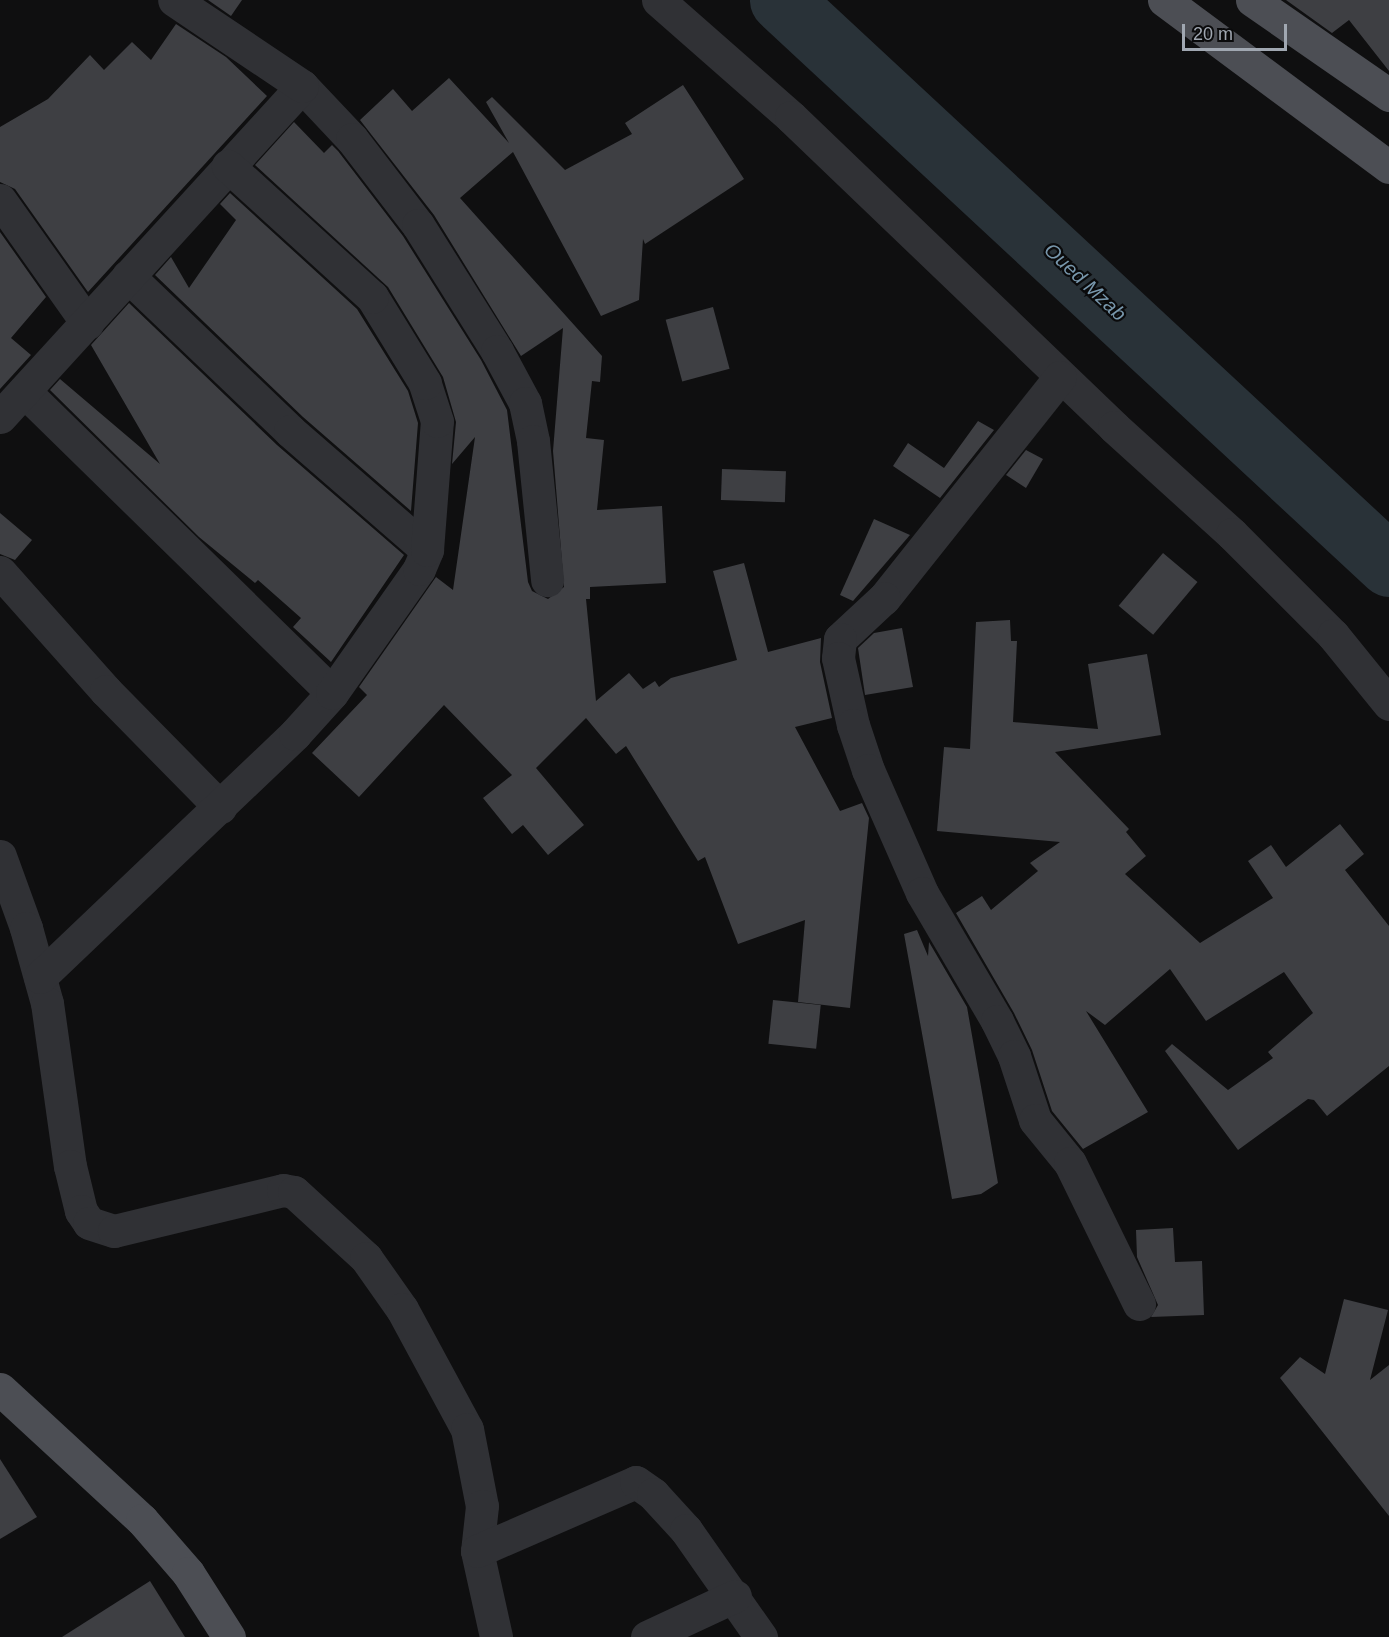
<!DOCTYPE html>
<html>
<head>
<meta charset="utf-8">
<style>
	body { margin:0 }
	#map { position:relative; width:1389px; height:1637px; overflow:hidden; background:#0f0f10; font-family:Arial,sans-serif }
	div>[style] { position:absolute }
	.river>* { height:63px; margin:-31.5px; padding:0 31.5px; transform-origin:31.5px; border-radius:31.5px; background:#293238 }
	.building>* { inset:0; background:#3e3f43; transform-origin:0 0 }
	.minor>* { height:33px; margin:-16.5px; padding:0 16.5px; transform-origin:16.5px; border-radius:16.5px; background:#303135 }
	.major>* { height:33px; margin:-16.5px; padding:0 16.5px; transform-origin:16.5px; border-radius:16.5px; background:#4c4e54 }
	span { translate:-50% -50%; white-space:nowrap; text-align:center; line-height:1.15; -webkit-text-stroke:4.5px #0a0a0b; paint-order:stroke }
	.water-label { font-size:20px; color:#7897ac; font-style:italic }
	.scale { position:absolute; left:1182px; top:24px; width:105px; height:27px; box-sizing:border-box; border:3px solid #a0a7b1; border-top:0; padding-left:8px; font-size:18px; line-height:21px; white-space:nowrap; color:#a0a7b1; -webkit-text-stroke:4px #0a0a0b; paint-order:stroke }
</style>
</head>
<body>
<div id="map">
	<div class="river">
		<div style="left:781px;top:0;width:830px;rotate:42.9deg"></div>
	</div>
	<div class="building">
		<div style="clip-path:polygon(208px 0,242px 0,231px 16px)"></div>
		<div style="clip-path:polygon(1286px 0,1389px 0,1389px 71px,1349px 20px,1332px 33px)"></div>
		<div style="clip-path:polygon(176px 24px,226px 57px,267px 96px,88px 292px,15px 189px,0 182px,0 127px,48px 99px,90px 55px,104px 70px,132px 42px,151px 60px)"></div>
		<div style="clip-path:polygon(449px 78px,509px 143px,486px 102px,492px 97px,565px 170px,632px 134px,625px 123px,683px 85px,744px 179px,645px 244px,643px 239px,639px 300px,601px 316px,513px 152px,460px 198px,602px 356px,600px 382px,592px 381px,586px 438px,604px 440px,597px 510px,662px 506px,666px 583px,590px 587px,590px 599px,586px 599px,596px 701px,629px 673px,643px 689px,655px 681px,659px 687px,671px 678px,737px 660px,713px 571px,744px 563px,768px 652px,821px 638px,820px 662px,832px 718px,795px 727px,840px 811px,862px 803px,869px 818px,850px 1008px,798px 1002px,805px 920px,738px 944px,705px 857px,698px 861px,626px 746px,616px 754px,586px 718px,536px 768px,584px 825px,548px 855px,523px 825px,512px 834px,483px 798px,512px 775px,444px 705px,359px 797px,312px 753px,367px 695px,359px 687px,436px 577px,453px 590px,475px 437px,452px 464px,456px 422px,443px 377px,388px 287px,255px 165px,294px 122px,324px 153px,332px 145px,338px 151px,403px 236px,481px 360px,507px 410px,528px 582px,532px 591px,548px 599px,564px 587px,553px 451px,563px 328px,521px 356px,434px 215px,360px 120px,393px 89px,412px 111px)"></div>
		<div style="clip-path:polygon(230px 193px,357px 309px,408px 391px,418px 423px,411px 511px,303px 417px,155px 275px,171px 257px,189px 288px,236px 220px,220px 204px)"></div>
		<div style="clip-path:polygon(0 232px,46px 297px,11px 338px,31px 355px,0 389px)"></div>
		<div style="clip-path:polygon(129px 303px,277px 445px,404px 555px,331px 662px,293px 627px,301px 618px,258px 580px,255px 583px,199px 537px,50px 390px,60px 379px,160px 464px,91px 345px)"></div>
		<div style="left:713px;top:307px;width:64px;height:49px;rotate:75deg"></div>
		<div style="clip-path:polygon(978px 421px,994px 430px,940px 498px,893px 466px,908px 443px,944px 468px)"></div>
		<div style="clip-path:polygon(1026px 450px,1043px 459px,1026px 488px,1006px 475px)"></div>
		<div style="left:722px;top:469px;width:64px;height:31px;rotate:2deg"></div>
		<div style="clip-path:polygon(0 513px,32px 540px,15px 560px,0 554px)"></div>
		<div style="clip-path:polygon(874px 519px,910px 535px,853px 601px,840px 595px)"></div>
		<div style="left:1163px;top:553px;width:45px;height:69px;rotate:40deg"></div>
		<div style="clip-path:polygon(1010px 620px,1011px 641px,1017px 641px,1013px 722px,1098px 729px,1088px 664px,1147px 654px,1161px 735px,1055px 752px,1129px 829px,1126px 832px,1146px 856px,1125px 874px,1200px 943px,1273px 898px,1248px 861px,1271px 845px,1286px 867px,1340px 824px,1364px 854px,1345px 870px,1389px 926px,1389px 1066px,1327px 1116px,1314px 1100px,1308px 1099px,1238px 1150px,1165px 1051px,1172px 1044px,1228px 1090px,1273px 1058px,1268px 1052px,1313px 1013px,1284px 972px,1206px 1021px,1170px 969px,1105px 1025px,1086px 1011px,1148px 1112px,1083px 1149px,1052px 1111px,1032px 1050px,1014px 1013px,956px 913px,982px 896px,991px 910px,1038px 871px,1030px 863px,1060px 842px,937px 831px,944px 747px,970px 749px,976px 622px)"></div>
		<div style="clip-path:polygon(902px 628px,913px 687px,865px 695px,858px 648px,874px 633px)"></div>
		<div style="clip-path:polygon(917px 930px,928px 956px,929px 942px,967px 1007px,998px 1183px,981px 1194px,952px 1199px,904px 934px)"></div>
		<div style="left:773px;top:1000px;width:48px;height:44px;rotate:6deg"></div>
		<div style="clip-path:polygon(1173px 1228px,1175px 1262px,1202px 1261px,1204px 1315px,1151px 1317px,1158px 1305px,1137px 1257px,1136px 1230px)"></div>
		<div style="clip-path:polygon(1344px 1299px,1388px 1310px,1370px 1380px,1389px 1365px,1389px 1516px,1280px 1378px,1300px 1357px,1325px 1374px)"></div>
		<div style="clip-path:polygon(0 1459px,37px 1517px,0 1539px)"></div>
		<div style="clip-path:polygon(150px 1581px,185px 1637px,62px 1637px)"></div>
	</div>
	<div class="minor">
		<div style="left:658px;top:0;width:177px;rotate:41.3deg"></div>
		<div style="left:791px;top:117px;width:448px;rotate:43.8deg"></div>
		<div style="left:1114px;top:427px;width:159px;rotate:42.2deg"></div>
		<div style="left:1232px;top:534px;width:143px;rotate:45deg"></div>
		<div style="left:1333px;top:635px;width:89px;rotate:50.9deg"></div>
		<div style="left:302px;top:86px;width:73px;rotate:46.7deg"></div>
		<div style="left:352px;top:139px;width:108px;rotate:52.5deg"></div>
		<div style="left:418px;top:225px;width:149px;rotate:57.9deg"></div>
		<div style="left:497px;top:351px;width:59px;rotate:61.7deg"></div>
		<div style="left:525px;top:403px;width:39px;rotate:78deg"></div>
		<div style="left:533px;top:441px;width:140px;rotate:84.2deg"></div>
		<div style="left:0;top:200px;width:151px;rotate:54.7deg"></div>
		<div style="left:128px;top:276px;width:224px;rotate:43.7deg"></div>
		<div style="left:290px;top:431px;width:181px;rotate:41deg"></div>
		<div style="left:1060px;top:377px;width:283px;rotate:128.5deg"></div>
		<div style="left:884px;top:598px;width:60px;rotate:137deg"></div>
		<div style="left:840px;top:639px;width:19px;rotate:96deg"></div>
		<div style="left:838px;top:658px;width:69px;rotate:77.4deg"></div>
		<div style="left:853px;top:725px;width:47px;rotate:71.6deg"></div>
		<div style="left:868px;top:770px;width:134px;rotate:66.3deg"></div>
		<div style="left:922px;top:893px;width:148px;rotate:59.6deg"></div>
		<div style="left:997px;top:1021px;width:39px;rotate:64deg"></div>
		<div style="left:1014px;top:1056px;width:67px;rotate:71.8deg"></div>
		<div style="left:1035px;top:1120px;width:55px;rotate:50.9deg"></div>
		<div style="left:1070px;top:1163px;width:157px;rotate:63.9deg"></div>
		<div style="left:24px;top:391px;width:431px;rotate:44.4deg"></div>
		<div style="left:0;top:417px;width:448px;rotate:-47.6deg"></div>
		<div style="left:302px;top:86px;width:154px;rotate:-146.1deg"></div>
		<div style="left:0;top:572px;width:159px;rotate:48.3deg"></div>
		<div style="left:106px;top:691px;width:163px;rotate:45.5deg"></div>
		<div style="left:0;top:856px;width:77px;rotate:70.1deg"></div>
		<div style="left:26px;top:928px;width:78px;rotate:74.4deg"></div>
		<div style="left:47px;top:1003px;width:165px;rotate:82deg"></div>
		<div style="left:70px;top:1166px;width:46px;rotate:76.3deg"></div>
		<div style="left:81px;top:1211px;width:14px;rotate:56deg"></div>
		<div style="left:89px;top:1223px;width:26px;rotate:18deg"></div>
		<div style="left:114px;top:1231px;width:174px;rotate:-13.6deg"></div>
		<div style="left:283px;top:1190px;width:11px;rotate:10deg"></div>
		<div style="left:294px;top:1192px;width:98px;rotate:42.5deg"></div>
		<div style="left:366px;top:1258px;width:62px;rotate:54.8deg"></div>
		<div style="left:402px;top:1309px;width:136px;rotate:61.6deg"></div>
		<div style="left:467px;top:1429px;width:78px;rotate:79deg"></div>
		<div style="left:482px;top:1506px;width:45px;rotate:96.3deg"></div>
		<div style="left:477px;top:1551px;width:88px;rotate:77.5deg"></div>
		<div style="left:40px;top:977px;width:352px;rotate:-43.6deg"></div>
		<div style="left:295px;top:734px;width:55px;rotate:-47.9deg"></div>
		<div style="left:332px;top:693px;width:151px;rotate:-54.9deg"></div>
		<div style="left:419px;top:569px;width:21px;rotate:-67deg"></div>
		<div style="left:427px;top:550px;width:129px;rotate:-85.6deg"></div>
		<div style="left:437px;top:421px;width:40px;rotate:-108deg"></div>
		<div style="left:425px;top:383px;width:101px;rotate:-121.6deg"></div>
		<div style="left:372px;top:297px;width:195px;rotate:-137.7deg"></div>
		<div style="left:477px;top:1551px;width:173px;rotate:-23.5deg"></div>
		<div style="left:636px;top:1482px;width:21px;rotate:35deg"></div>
		<div style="left:653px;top:1494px;width:49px;rotate:47.5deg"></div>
		<div style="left:686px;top:1530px;width:131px;rotate:55deg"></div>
		<div style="left:647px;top:1637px;width:97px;rotate:-25deg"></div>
	</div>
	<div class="major">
		<div style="left:1164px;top:0;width:280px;rotate:36.6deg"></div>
		<div style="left:1252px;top:0;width:167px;rotate:34.7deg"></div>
		<div style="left:0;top:1389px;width:193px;rotate:42.7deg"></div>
		<div style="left:142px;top:1520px;width:70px;rotate:49deg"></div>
		<div style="left:188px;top:1573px;width:76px;rotate:57.4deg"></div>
	</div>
	<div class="water-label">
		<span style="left:1085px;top:282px;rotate:43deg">Oued Mzab</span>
	</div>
	<div class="scale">20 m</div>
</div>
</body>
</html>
